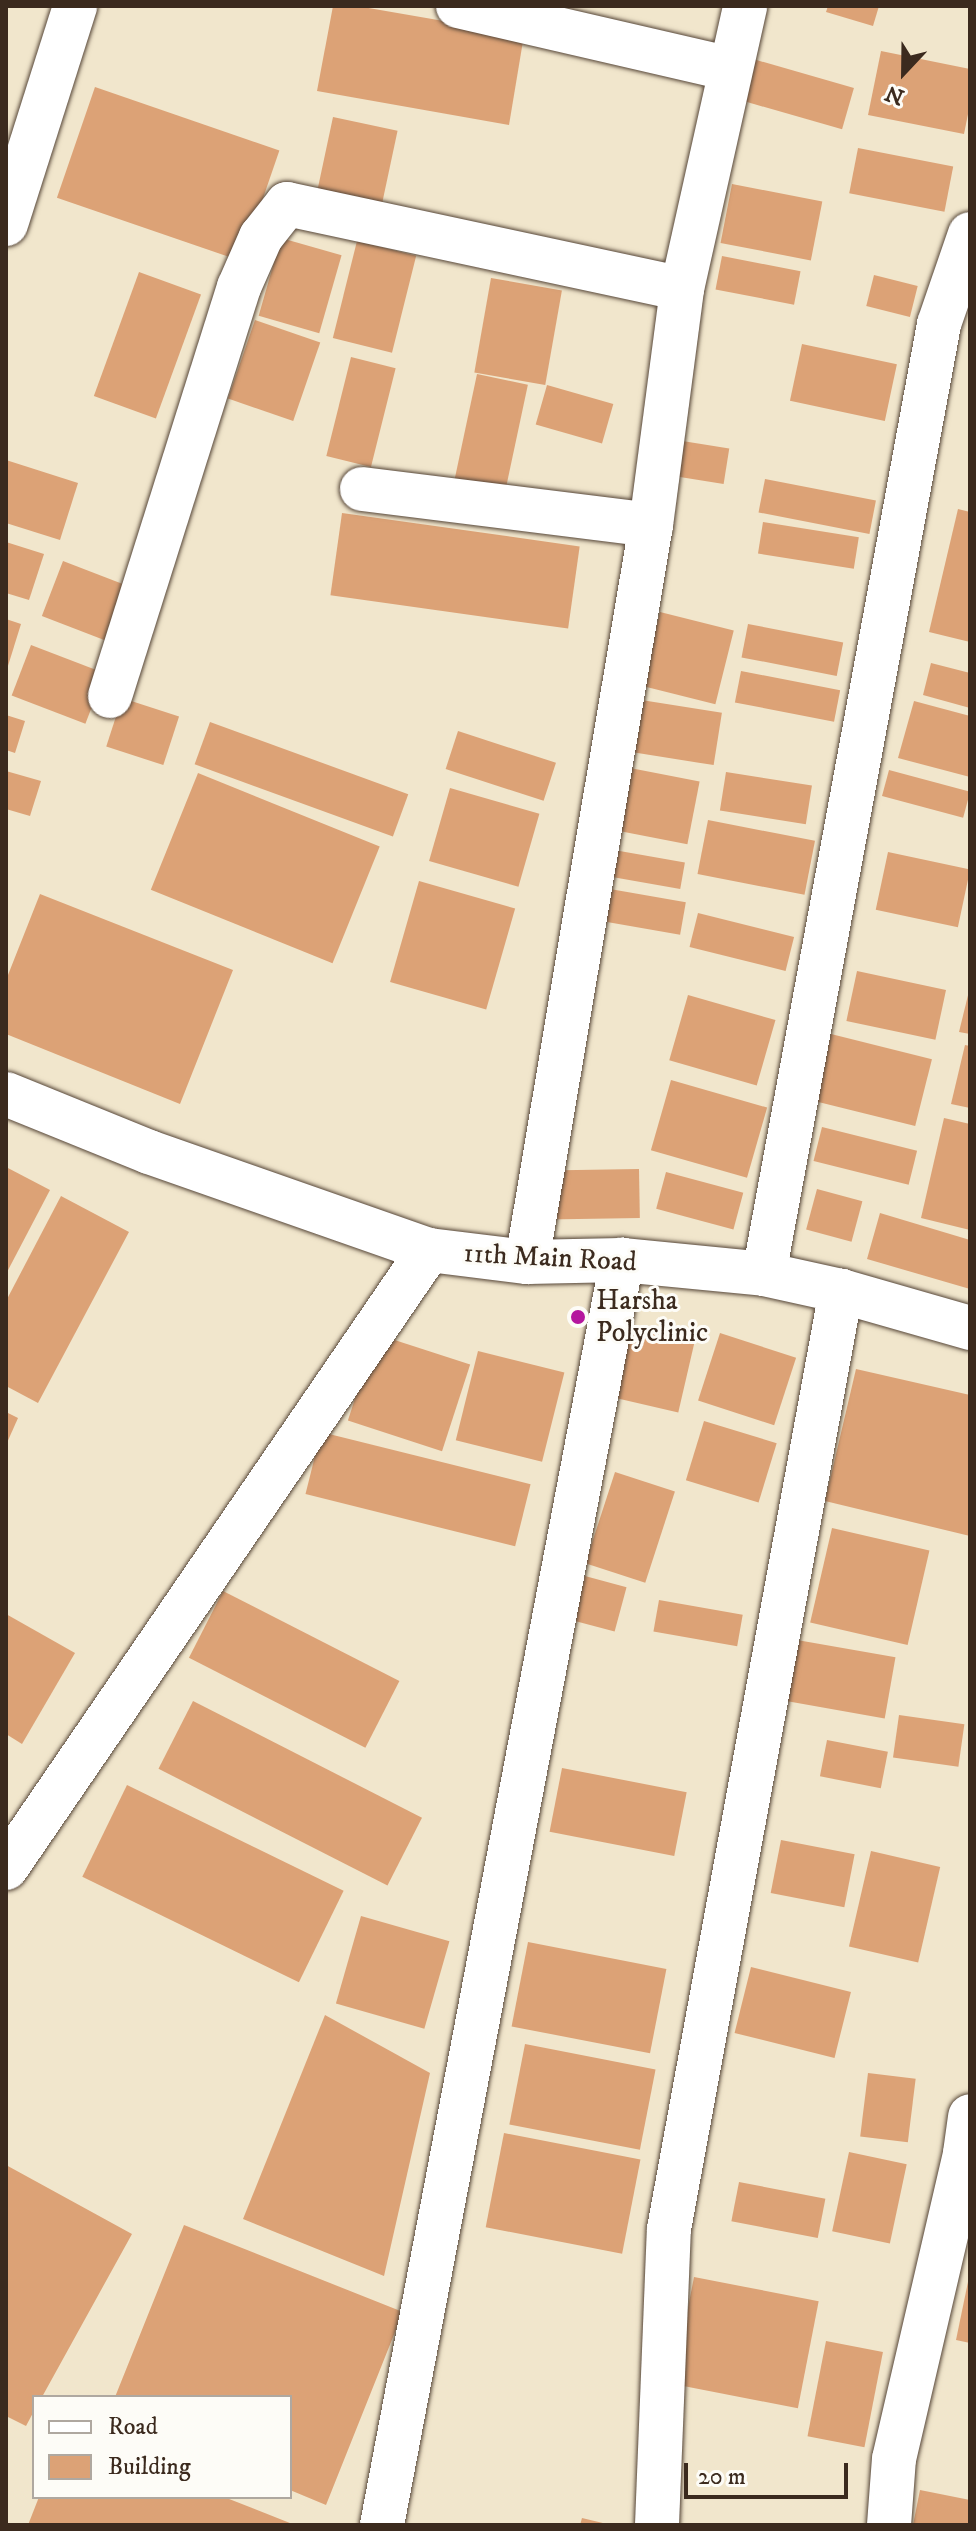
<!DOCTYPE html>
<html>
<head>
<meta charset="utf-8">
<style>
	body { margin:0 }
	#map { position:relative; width:976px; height:2531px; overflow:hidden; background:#f1e6cc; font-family:"IM FELL DW Pica",serif }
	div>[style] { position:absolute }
	.building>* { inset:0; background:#dca276; transform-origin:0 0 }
	.roads { filter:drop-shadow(0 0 2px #564638) drop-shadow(0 0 2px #564638) }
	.minor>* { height:44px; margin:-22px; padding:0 22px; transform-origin:22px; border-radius:22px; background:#fff }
	.tertiary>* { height:44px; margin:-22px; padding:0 22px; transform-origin:22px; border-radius:22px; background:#fff }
	.dots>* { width:22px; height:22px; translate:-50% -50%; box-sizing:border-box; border:4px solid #fdfcf7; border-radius:50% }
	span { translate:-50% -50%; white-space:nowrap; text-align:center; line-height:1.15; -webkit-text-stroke:6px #fdfcf7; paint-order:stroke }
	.street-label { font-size:28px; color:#3b2a1e }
	.poi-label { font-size:28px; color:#3b2a1e }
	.left { translate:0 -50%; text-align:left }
	.frame { position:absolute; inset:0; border:8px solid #3b2a1e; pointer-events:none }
	.legend { position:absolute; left:32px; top:2395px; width:260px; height:104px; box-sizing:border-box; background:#fdfcf7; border:2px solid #afa8a0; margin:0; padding:10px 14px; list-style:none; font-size:24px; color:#3b2a1e }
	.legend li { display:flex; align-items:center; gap:16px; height:40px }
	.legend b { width:40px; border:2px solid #afa8a0 }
	.north { position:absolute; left:864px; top:32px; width:80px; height:80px; -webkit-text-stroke:6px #fdfcf7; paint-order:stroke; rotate:202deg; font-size:22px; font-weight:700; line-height:32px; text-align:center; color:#3b2a1e }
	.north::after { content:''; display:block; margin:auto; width:28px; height:36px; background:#3b2a1e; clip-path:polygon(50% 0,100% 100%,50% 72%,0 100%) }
	.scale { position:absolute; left:684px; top:2463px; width:164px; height:36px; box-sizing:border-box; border:4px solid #3b2a1e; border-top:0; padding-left:10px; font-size:24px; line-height:28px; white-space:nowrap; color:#3b2a1e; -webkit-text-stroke:6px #fdfcf7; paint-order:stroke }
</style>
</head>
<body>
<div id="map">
	<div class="building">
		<div style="clip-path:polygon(333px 6px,357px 6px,524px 35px,509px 125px,317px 91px)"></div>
		<div style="clip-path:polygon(828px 6px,879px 6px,873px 26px,826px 12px)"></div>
		<div style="clip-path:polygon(881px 51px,970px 69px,970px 104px,964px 134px,868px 115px)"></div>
		<div style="left:753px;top:59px;width:105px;height:43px;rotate:16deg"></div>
		<div style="left:95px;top:87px;width:195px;height:117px;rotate:19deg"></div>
		<div style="left:333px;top:117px;width:66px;height:75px;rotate:12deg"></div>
		<div style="left:858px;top:148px;width:97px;height:46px;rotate:11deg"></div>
		<div style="left:732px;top:184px;width:92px;height:60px;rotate:11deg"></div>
		<div style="left:281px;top:238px;width:63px;height:81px;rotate:16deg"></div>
		<div style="left:357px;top:241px;width:61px;height:100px;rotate:14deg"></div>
		<div style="left:722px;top:256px;width:80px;height:34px;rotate:11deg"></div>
		<div style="left:139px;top:272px;width:66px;height:132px;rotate:20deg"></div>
		<div style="left:874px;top:275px;width:45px;height:32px;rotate:14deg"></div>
		<div style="left:491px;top:278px;width:72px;height:96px;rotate:10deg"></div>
		<div style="left:255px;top:320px;width:69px;height:83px;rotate:19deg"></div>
		<div style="left:802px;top:344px;width:97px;height:58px;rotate:12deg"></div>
		<div style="left:351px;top:357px;width:46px;height:102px;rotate:14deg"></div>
		<div style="left:477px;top:374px;width:52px;height:107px;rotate:12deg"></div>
		<div style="left:547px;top:385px;width:69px;height:41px;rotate:16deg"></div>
		<div style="left:670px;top:439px;width:60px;height:36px;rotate:9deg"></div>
		<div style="clip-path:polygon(6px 460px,78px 483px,60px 540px,6px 523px)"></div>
		<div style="left:765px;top:479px;width:113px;height:34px;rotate:11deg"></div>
		<div style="clip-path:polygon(958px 509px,970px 512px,970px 642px,929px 632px)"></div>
		<div style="left:342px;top:513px;width:240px;height:83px;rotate:8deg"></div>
		<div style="left:763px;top:522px;width:97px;height:32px;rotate:9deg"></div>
		<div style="clip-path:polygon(6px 542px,44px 554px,29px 600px,6px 593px)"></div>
		<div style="left:63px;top:561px;width:73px;height:59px;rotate:21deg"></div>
		<div style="left:660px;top:612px;width:76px;height:76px;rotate:14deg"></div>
		<div style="clip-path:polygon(6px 619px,21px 624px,7px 669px,6px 669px)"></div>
		<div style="left:748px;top:624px;width:97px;height:34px;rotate:11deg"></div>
		<div style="left:31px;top:645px;width:79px;height:54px;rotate:21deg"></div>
		<div style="clip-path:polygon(931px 663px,970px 673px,970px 708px,923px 695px)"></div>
		<div style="left:741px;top:671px;width:101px;height:32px;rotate:11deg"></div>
		<div style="left:122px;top:698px;width:60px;height:51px;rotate:18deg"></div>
		<div style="left:635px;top:699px;width:88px;height:53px;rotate:9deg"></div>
		<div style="clip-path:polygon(914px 701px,970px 716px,970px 777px,898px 758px)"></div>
		<div style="clip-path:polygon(6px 715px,25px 721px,15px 753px,6px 750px)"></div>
		<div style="left:210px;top:722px;width:211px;height:45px;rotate:20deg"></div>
		<div style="left:458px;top:731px;width:103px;height:40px;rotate:18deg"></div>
		<div style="left:625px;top:767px;width:76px;height:64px;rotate:11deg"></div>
		<div style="left:889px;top:770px;width:84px;height:27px;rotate:15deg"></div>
		<div style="clip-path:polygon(6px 771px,41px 781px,30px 816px,6px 809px)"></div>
		<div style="left:726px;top:772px;width:87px;height:39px;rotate:9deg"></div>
		<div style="left:198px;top:773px;width:196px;height:126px;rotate:22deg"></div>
		<div style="left:450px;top:788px;width:93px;height:76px;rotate:16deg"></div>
		<div style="left:708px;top:820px;width:109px;height:55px;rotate:11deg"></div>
		<div style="left:614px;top:850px;width:72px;height:27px;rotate:10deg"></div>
		<div style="left:888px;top:852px;width:84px;height:59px;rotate:12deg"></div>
		<div style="left:419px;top:881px;width:100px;height:105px;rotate:16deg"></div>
		<div style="left:610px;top:889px;width:77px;height:33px;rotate:10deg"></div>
		<div style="clip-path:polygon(40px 894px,233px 970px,180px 1104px,6px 1034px,6px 980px)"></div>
		<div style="left:698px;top:913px;width:99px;height:35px;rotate:14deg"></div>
		<div style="left:857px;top:971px;width:91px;height:51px;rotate:12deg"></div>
		<div style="clip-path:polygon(970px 987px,970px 1034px,959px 1032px)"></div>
		<div style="left:688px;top:995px;width:91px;height:68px;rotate:16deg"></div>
		<div style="left:831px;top:1034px;width:104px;height:69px;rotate:14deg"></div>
		<div style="clip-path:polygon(965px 1045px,970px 1046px,970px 1108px,951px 1104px)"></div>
		<div style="left:671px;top:1080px;width:100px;height:73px;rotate:16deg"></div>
		<div style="clip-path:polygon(944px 1118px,970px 1124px,970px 1230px,921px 1218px)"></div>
		<div style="left:822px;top:1127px;width:98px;height:35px;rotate:14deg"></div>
		<div style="clip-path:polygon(6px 1167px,50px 1190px,6px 1274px)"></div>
		<div style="left:639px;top:1169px;width:49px;height:93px;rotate:89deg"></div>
		<div style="left:666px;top:1172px;width:80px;height:38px;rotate:15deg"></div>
		<div style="left:817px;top:1189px;width:47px;height:42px;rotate:15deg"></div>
		<div style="clip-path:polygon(61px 1196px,129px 1232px,38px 1403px,6px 1386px,6px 1301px)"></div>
		<div style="clip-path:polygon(880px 1213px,970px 1240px,970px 1289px,867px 1259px)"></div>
		<div style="left:624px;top:1323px;width:73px;height:75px;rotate:13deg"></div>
		<div style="left:720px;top:1333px;width:80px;height:71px;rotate:18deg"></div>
		<div style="left:376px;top:1334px;width:99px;height:91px;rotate:18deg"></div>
		<div style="left:478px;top:1351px;width:89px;height:92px;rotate:14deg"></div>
		<div style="clip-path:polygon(856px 1369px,970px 1395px,970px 1536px,825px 1501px)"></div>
		<div style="clip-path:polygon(6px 1412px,18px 1418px,6px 1445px)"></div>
		<div style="left:704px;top:1421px;width:76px;height:62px;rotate:17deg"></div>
		<div style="left:321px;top:1432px;width:216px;height:64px;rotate:14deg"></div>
		<div style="left:615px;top:1472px;width:63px;height:96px;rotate:18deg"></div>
		<div style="left:832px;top:1528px;width:100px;height:97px;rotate:13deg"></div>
		<div style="left:585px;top:1576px;width:43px;height:46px;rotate:15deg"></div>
		<div style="left:223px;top:1591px;width:198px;height:75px;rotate:27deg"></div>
		<div style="left:659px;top:1600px;width:85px;height:32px;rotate:10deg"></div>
		<div style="clip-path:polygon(6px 1614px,75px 1653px,22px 1744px,6px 1734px)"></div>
		<div style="left:797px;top:1640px;width:100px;height:62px;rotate:10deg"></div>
		<div style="left:193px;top:1701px;width:257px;height:76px;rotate:27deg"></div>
		<div style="left:899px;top:1715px;width:66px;height:43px;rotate:8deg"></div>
		<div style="left:827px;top:1740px;width:62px;height:37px;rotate:11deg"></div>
		<div style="left:562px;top:1768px;width:127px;height:65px;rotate:11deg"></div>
		<div style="left:127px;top:1785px;width:241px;height:102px;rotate:26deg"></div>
		<div style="left:781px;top:1840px;width:75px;height:54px;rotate:11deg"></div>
		<div style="left:871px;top:1851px;width:71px;height:98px;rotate:13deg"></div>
		<div style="left:361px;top:1916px;width:92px;height:91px;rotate:16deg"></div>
		<div style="left:528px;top:1942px;width:141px;height:86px;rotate:11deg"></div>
		<div style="left:751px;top:1967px;width:103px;height:68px;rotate:14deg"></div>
		<div style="clip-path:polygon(325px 2015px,430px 2073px,384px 2276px,243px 2219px)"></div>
		<div style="left:525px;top:2044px;width:133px;height:82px;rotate:11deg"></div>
		<div style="left:868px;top:2073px;width:48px;height:64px;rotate:7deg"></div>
		<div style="left:504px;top:2133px;width:139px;height:96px;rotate:11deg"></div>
		<div style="left:849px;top:2152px;width:59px;height:81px;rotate:12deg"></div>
		<div style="clip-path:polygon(6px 2165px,132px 2234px,42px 2397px,34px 2397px,34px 2411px,26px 2426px,6px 2416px)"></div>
		<div style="left:739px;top:2182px;width:88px;height:40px;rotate:11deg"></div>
		<div style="clip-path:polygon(184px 2225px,403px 2312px,326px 2505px,290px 2490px,290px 2397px,115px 2397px)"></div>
		<div style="left:694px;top:2277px;width:127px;height:109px;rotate:11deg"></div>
		<div style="clip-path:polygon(969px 2277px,970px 2277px,970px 2343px,956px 2340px)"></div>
		<div style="left:826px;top:2341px;width:58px;height:97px;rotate:11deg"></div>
		<div style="clip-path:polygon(920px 2490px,970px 2500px,970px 2525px,913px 2525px)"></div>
		<div style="clip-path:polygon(39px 2497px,224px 2497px,295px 2525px,28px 2525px)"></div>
		<div style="clip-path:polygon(582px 2518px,607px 2524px,606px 2525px,580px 2525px)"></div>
	</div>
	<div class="roads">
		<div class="minor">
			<div style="left:458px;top:6px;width:279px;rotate:13deg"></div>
			<div style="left:6px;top:224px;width:229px;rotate:-72.4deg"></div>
			<div style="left:362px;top:489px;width:291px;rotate:7.1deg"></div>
			<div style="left:110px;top:696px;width:429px;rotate:-72.5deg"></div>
			<div style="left:239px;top:287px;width:55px;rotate:-66.3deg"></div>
			<div style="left:261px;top:237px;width:42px;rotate:-51.8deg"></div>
			<div style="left:287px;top:204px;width:404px;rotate:12.1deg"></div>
			<div style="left:527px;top:1262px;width:747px;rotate:-80.45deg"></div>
			<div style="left:651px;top:525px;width:238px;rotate:-82.5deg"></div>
			<div style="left:682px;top:289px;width:290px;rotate:-77.4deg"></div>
			<div style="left:764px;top:1274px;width:966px;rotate:-79.56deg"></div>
			<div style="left:939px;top:324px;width:95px;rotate:-71deg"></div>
			<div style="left:6px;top:1868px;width:749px;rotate:-55.61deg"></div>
			<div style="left:382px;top:2525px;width:1288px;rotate:-79.26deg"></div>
			<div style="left:657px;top:2525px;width:296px;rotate:-87.7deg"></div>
			<div style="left:669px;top:2229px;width:954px;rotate:-79.61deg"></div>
			<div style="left:889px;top:2525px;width:66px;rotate:-85.7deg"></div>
			<div style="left:894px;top:2459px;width:314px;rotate:-76.9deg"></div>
			<div style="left:965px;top:2153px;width:37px;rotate:-82deg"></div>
		</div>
		<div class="tertiary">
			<div style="left:6px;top:1094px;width:154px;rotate:22.1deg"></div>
			<div style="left:149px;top:1152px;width:297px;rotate:19.3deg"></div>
			<div style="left:429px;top:1250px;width:99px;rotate:7deg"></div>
			<div style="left:527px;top:1262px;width:95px;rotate:-1.2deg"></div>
			<div style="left:622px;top:1260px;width:143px;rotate:5.6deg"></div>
			<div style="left:764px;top:1274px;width:79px;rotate:12.4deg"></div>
			<div style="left:841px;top:1291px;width:134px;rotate:16deg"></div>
		</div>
	</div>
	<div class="dots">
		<div style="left:578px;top:1317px;background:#b5179e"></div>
	</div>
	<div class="street-label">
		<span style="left:550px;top:1258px;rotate:3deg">11th Main Road</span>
	</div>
	<div class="poi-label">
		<span class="left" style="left:596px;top:1317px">Harsha<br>Polyclinic</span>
	</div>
	<div class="frame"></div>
	<ul class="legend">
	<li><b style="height:10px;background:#fff"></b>Road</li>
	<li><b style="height:22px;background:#dca276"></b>Building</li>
	</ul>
	<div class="north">N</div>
	<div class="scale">20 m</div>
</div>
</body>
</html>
